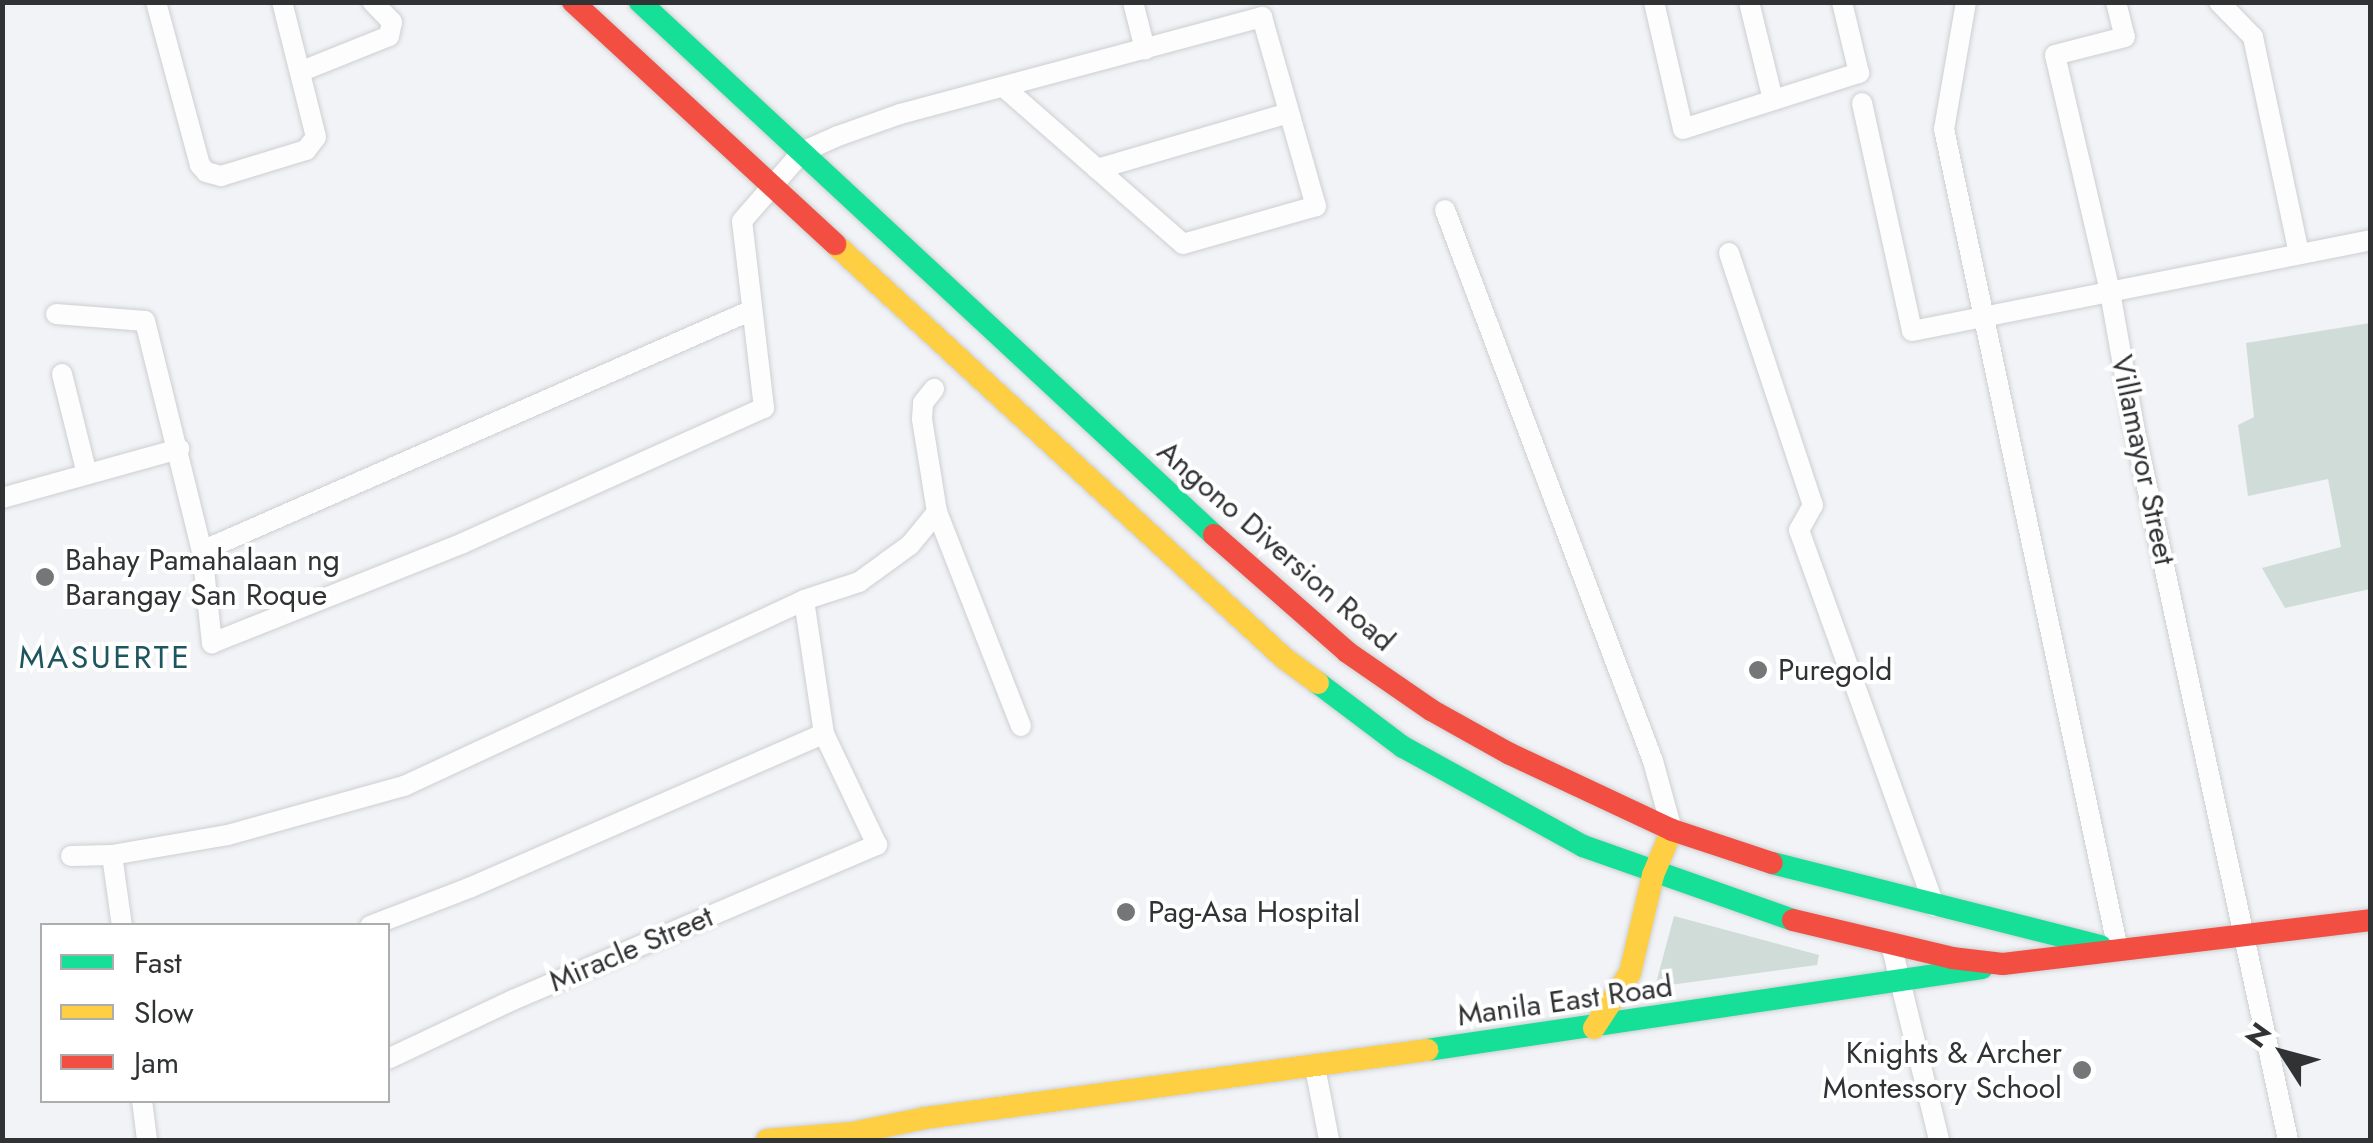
<!DOCTYPE html>
<html>
<head>
<meta charset="utf-8">
<style>
	body { margin:0 }
	#map { position:relative; width:2373px; height:1143px; overflow:hidden; background:#f1f3f6; font-family:Jost,sans-serif }
	div>[style] { position:absolute }
	.green>* { inset:0; background:#cfdcd7 }
	.roads { filter:drop-shadow(0 0 2px #cdcfd1) drop-shadow(0 0 2px #cdcfd1) }
	.street>* { height:20px; margin:-10px; padding:0 10px; transform-origin:10px; border-radius:10px; background:#fdfdfe }
	.fast>* { height:22px; margin:-11px; padding:0 11px; transform-origin:11px; border-radius:11px; background:#16e098 }
	.slow>* { height:22px; margin:-11px; padding:0 11px; transform-origin:11px; border-radius:11px; background:#ffcf43 }
	.jam>* { height:22px; margin:-11px; padding:0 11px; transform-origin:11px; border-radius:11px; background:#f24e42 }
	.dots>* { width:28px; height:28px; translate:-50% -50%; box-sizing:border-box; border:5px solid #fff; border-radius:50% }
	span { translate:-50% -50%; white-space:nowrap; text-align:center; line-height:1.15; -webkit-text-stroke:8px #fff; paint-order:stroke }
	.street-label { font-size:30px; color:#313234 }
	.poi-label { font-size:30px; color:#313234 }
	.left { translate:0 -50%; text-align:left }
	.right { translate:-100% -50%; text-align:right }
	.neighbourhood-label { font-size:32px; color:#1d565f; letter-spacing:2.5px }
	.frame { position:absolute; inset:0; border:5px solid #313234; pointer-events:none }
	.legend { position:absolute; left:40px; top:923px; width:350px; height:180px; box-sizing:border-box; background:#fff; border:2px solid #adadae; margin:0; padding:12px 18px; list-style:none; font-size:30px; color:#313234 }
	.legend li { display:flex; align-items:center; gap:20px; height:50px }
	.legend b { width:50px; border:2px solid #adadae }
	.north { position:absolute; left:2233px; top:1003px; width:100px; height:100px; -webkit-text-stroke:8px #fff; paint-order:stroke; rotate:306deg; font-size:28px; font-weight:700; line-height:40px; text-align:center; color:#313234 }
	.north::after { content:''; display:block; margin:auto; width:35px; height:45px; background:#313234; clip-path:polygon(50% 0,100% 100%,50% 72%,0 100%) }
</style>
</head>
<body>
<div id="map">
	<div class="green">
		<div style="clip-path:polygon(2370px 323px,2370px 589px,2285px 608px,2262px 568px,2341px 547px,2328px 479px,2248px 496px,2238px 425px,2254px 417px,2246px 343px)"></div>
		<div style="clip-path:polygon(1674px 916px,1819px 955px,1817px 965px,1655px 987px)"></div>
	</div>
	<div class="roads">
		<div class="street">
			<div style="left:156px;top:2px;width:169px;rotate:74.9deg"></div>
			<div style="left:200px;top:165px;width:9px;rotate:49deg"></div>
			<div style="left:206px;top:172px;width:16px;rotate:15deg"></div>
			<div style="left:221px;top:176px;width:89px;rotate:-17deg"></div>
			<div style="left:306px;top:150px;width:16px;rotate:-52deg"></div>
			<div style="left:316px;top:137px;width:139px;rotate:-104.1deg"></div>
			<div style="left:1133px;top:2px;width:49px;rotate:75.7deg"></div>
			<div style="left:1654px;top:2px;width:130px;rotate:77.1deg"></div>
			<div style="left:1683px;top:129px;width:185px;rotate:-17.7deg"></div>
			<div style="left:1859px;top:73px;width:73px;rotate:-103.5deg"></div>
			<div style="left:1749px;top:2px;width:101px;rotate:76.2deg"></div>
			<div style="left:1966px;top:2px;width:129px;rotate:99.8deg"></div>
			<div style="left:1944px;top:129px;width:839px;rotate:78.03deg"></div>
			<div style="left:2116px;top:2px;width:36px;rotate:76deg"></div>
			<div style="left:2125px;top:37px;width:72px;rotate:165.6deg"></div>
			<div style="left:2055px;top:55px;width:243px;rotate:76.9deg"></div>
			<div style="left:2110px;top:292px;width:137px;rotate:79.9deg"></div>
			<div style="left:2134px;top:427px;width:729px;rotate:77.81deg"></div>
			<div style="left:2219px;top:2px;width:49px;rotate:45.8deg"></div>
			<div style="left:2253px;top:37px;width:221px;rotate:78deg"></div>
			<div style="left:302px;top:71px;width:94px;rotate:-21.9deg"></div>
			<div style="left:389px;top:36px;width:14px;rotate:-78deg"></div>
			<div style="left:392px;top:22px;width:28px;rotate:-134deg"></div>
			<div style="left:1862px;top:103px;width:233px;rotate:77.6deg"></div>
			<div style="left:1912px;top:331px;width:467px;rotate:-11.2deg"></div>
			<div style="left:1097px;top:169px;width:200px;rotate:-16.3deg"></div>
			<div style="left:1445px;top:210px;width:589px;rotate:69.32deg"></div>
			<div style="left:1653px;top:761px;width:72px;rotate:74.6deg"></div>
			<div style="left:1729px;top:253px;width:266px;rotate:71.6deg"></div>
			<div style="left:1813px;top:505px;width:29px;rotate:119deg"></div>
			<div style="left:1799px;top:530px;width:400px;rotate:70.2deg"></div>
			<div style="left:56px;top:314px;width:89px;rotate:4.5deg"></div>
			<div style="left:145px;top:321px;width:237px;rotate:76.1deg"></div>
			<div style="left:202px;top:551px;width:93px;rotate:83.8deg"></div>
			<div style="left:212px;top:643px;width:270px;rotate:-21.7deg"></div>
			<div style="left:463px;top:543px;width:330px;rotate:-24.2deg"></div>
			<div style="left:764px;top:408px;width:188px;rotate:-96.7deg"></div>
			<div style="left:742px;top:221px;width:91px;rotate:-49deg"></div>
			<div style="left:802px;top:152px;width:39px;rotate:-24deg"></div>
			<div style="left:838px;top:136px;width:66px;rotate:-19.5deg"></div>
			<div style="left:900px;top:114px;width:375px;rotate:-15deg"></div>
			<div style="left:1262px;top:17px;width:197px;rotate:74.1deg"></div>
			<div style="left:1316px;top:206px;width:138px;rotate:164.1deg"></div>
			<div style="left:1183px;top:244px;width:237px;rotate:-138.8deg"></div>
			<div style="left:62px;top:374px;width:103px;rotate:76deg"></div>
			<div style="left:2px;top:498px;width:184px;rotate:-15.5deg"></div>
			<div style="left:937px;top:512px;width:230px;rotate:68.6deg"></div>
			<div style="left:202px;top:551px;width:600px;rotate:-23.66deg"></div>
			<div style="left:112px;top:855px;width:72px;rotate:82deg"></div>
			<div style="left:71px;top:856px;width:41px;rotate:-1.4deg"></div>
			<div style="left:112px;top:855px;width:118px;rotate:-9.8deg"></div>
			<div style="left:228px;top:835px;width:183px;rotate:-15.6deg"></div>
			<div style="left:404px;top:786px;width:441px;rotate:-24.9deg"></div>
			<div style="left:804px;top:600px;width:58px;rotate:-18.1deg"></div>
			<div style="left:859px;top:582px;width:63px;rotate:-36deg"></div>
			<div style="left:910px;top:545px;width:43px;rotate:-50.7deg"></div>
			<div style="left:937px;top:512px;width:94px;rotate:-99.2deg"></div>
			<div style="left:922px;top:419px;width:16px;rotate:-86deg"></div>
			<div style="left:923px;top:403px;width:18px;rotate:-52deg"></div>
			<div style="left:370px;top:926px;width:106px;rotate:-21deg"></div>
			<div style="left:469px;top:888px;width:387px;rotate:-23.5deg"></div>
			<div style="left:1891px;top:944px;width:202px;rotate:76.2deg"></div>
			<div style="left:388px;top:1059px;width:138px;rotate:-25.3deg"></div>
			<div style="left:513px;top:1000px;width:396px;rotate:-23.1deg"></div>
			<div style="left:877px;top:845px;width:123px;rotate:-115.5deg"></div>
			<div style="left:824px;top:734px;width:135px;rotate:-98.5deg"></div>
			<div style="left:1315px;top:1067px;width:74px;rotate:79.1deg"></div>
			<div style="left:142px;top:1100px;width:40px;rotate:82.9deg"></div>
		</div>
		<div class="fast">
			<div style="left:640px;top:2px;width:783px;rotate:42.88deg"></div>
			<div style="left:1318px;top:683px;width:106px;rotate:37deg"></div>
			<div style="left:1403px;top:747px;width:205px;rotate:28.8deg"></div>
			<div style="left:1583px;top:846px;width:223px;rotate:19.4deg"></div>
			<div style="left:1772px;top:863px;width:339px;rotate:14.2deg"></div>
			<div style="left:1427px;top:1050px;width:561px;rotate:-8.4deg"></div>
		</div>
		<div class="slow">
			<div style="left:835px;top:244px;width:611px;rotate:42.68deg"></div>
			<div style="left:1284px;top:658px;width:42px;rotate:36.3deg"></div>
			<div style="left:1594px;top:1028px;width:66px;rotate:-56.8deg"></div>
			<div style="left:1630px;top:973px;width:101px;rotate:-76.8deg"></div>
			<div style="left:1653px;top:875px;width:49px;rotate:-67.1deg"></div>
			<div style="left:767px;top:1140px;width:85px;rotate:-4.7deg"></div>
			<div style="left:852px;top:1133px;width:75px;rotate:-11.6deg"></div>
			<div style="left:925px;top:1118px;width:507px;rotate:-7.71deg"></div>
		</div>
		<div class="jam">
			<div style="left:573px;top:2px;width:357px;rotate:42.7deg"></div>
			<div style="left:1214px;top:535px;width:177px;rotate:41.3deg"></div>
			<div style="left:1347px;top:652px;width:102px;rotate:34.6deg"></div>
			<div style="left:1431px;top:710px;width:90px;rotate:29.1deg"></div>
			<div style="left:1510px;top:754px;width:179px;rotate:25.1deg"></div>
			<div style="left:1672px;top:830px;width:105px;rotate:18.3deg"></div>
			<div style="left:1793px;top:920px;width:163px;rotate:13.4deg"></div>
			<div style="left:1952px;top:958px;width:51px;rotate:6.7deg"></div>
			<div style="left:2003px;top:964px;width:370px;rotate:-6.8deg"></div>
		</div>
	</div>
	<div class="dots">
		<div style="left:45px;top:577px;background:#747678"></div>
		<div style="left:1758px;top:670px;background:#747678"></div>
		<div style="left:1126px;top:912px;background:#747678"></div>
		<div style="left:2082px;top:1070px;background:#747678"></div>
	</div>
	<div class="street-label">
		<span style="left:2143px;top:460px;rotate:78deg">Villamayor Street</span>
		<span style="left:1276px;top:546px;rotate:41deg">Angono Diversion Road</span>
		<span style="left:631px;top:949px;rotate:-23deg">Miracle Street</span>
		<span style="left:1565px;top:1001px;rotate:-8deg">Manila East Road</span>
	</div>
	<div class="poi-label">
		<span class="left" style="left:65px;top:577px">Bahay Pamahalaan ng<br>Barangay San Roque</span>
		<span class="left" style="left:1778px;top:670px">Puregold</span>
		<span class="left" style="left:1148px;top:912px">Pag-Asa Hospital</span>
		<span class="right" style="left:2062px;top:1070px">Knights &amp; Archer<br>Montessory School</span>
	</div>
	<div class="neighbourhood-label">
		<span style="left:105px;top:657px">MASUERTE</span>
	</div>
	<div class="frame"></div>
	<ul class="legend">
	<li><b style="height:12px;background:#16e098"></b>Fast</li>
	<li><b style="height:12px;background:#ffcf43"></b>Slow</li>
	<li><b style="height:12px;background:#f24e42"></b>Jam</li>
	</ul>
	<div class="north">N</div>
</div>
</body>
</html>
